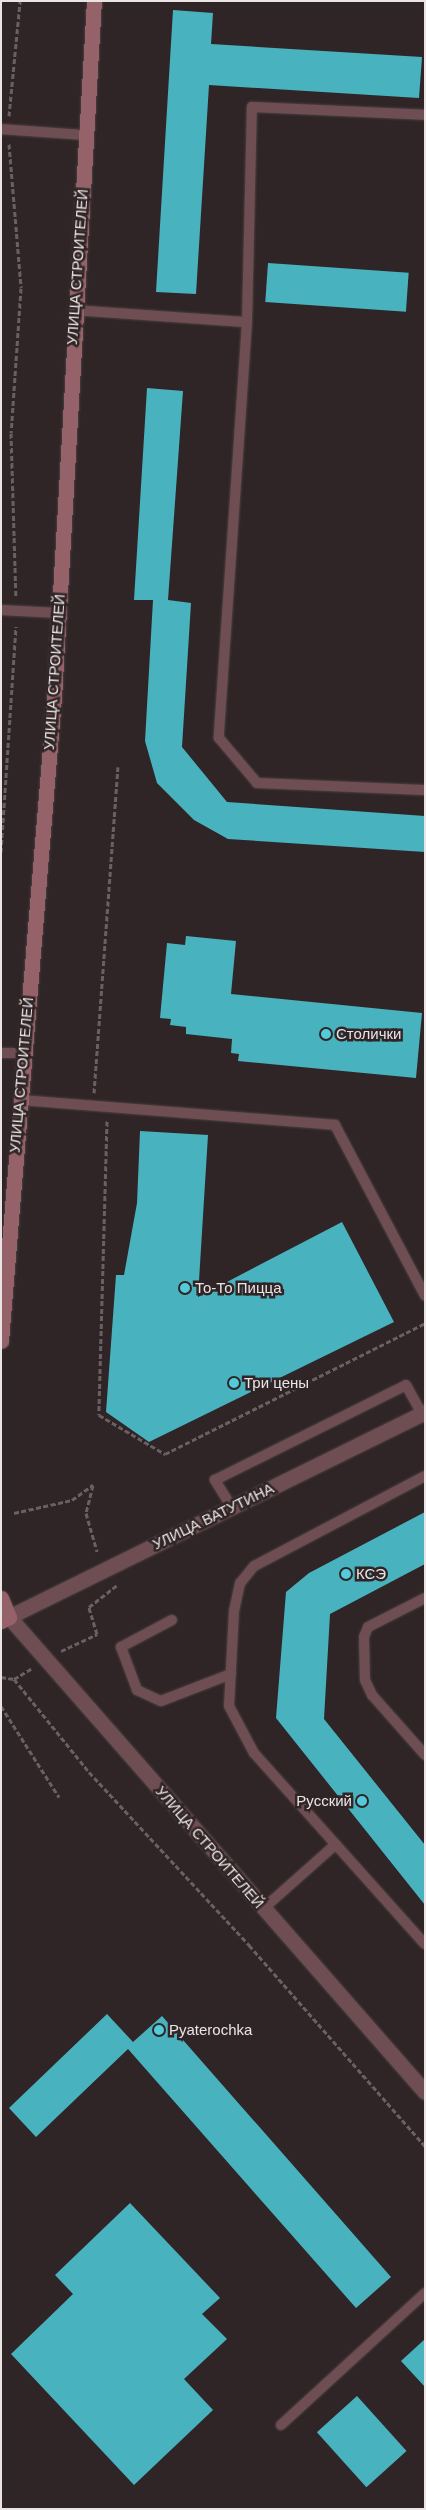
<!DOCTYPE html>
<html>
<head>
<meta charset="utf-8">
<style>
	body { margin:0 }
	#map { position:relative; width:426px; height:2510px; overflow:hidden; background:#302526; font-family:Helvetica,sans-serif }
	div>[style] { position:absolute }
	.building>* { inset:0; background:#49b2bf; transform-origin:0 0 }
	.path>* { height:3px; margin-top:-1.5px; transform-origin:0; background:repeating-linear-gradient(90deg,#696061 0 5px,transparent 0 7.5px) }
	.roads { filter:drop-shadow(0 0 1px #4a4041) drop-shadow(0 0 1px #4a4041) }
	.service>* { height:10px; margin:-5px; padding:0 5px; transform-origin:5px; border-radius:5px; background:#6e4e52 }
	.tertiary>* { height:15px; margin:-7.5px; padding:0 7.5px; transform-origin:7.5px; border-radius:7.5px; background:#6e4e52 }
	.secondary>* { height:15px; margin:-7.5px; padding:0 7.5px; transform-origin:7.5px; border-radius:7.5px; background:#956269 }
	.dots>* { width:14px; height:14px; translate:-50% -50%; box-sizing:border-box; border:2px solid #302526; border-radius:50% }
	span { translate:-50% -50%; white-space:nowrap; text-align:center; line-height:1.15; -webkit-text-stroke:5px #302526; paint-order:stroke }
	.street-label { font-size:15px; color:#ebe4e5 }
	.poi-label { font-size:15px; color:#ebe4e5 }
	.left { translate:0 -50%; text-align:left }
	.right { translate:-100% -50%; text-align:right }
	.frame { position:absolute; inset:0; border:2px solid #ebe4e5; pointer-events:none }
</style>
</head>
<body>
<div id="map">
	<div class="building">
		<div style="clip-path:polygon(173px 10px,213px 13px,211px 44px,422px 57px,419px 98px,209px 85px,196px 294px,156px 292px)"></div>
		<div style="left:268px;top:263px;width:141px;height:39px;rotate:4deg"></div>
		<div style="clip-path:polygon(147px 388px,183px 391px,168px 600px,191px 603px,182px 747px,227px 802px,425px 816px,425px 852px,228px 839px,194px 820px,157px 783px,145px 741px,153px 600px,134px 600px)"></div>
		<div style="clip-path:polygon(186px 936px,236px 941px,231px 994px,422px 1013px,416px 1078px,238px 1061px,239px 1054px,231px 1053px,232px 1039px,186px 1034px,186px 1027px,170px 1025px,171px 1019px,160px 1018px,167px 943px,185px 945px)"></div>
		<div style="clip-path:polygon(140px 1131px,208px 1135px,198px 1297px,342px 1222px,394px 1322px,149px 1442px,106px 1412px,116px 1275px,124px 1275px,137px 1203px)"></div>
		<div style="clip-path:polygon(425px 1512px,425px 1564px,330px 1614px,324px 1719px,425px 1845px,425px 1905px,276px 1718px,286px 1592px,309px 1573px)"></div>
		<div style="clip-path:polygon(107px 2014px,133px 2042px,162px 2016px,391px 2277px,356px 2308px,128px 2049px,36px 2137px,9px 2108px)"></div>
		<div style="clip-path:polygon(130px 2203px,220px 2298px,202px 2314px,227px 2339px,184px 2379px,213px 2410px,134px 2485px,11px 2354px,73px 2294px,55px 2275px)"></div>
		<div style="clip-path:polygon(425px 2339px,425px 2387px,401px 2361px)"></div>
		<div style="left:357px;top:2396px;width:74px;height:54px;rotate:48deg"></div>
	</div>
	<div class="path">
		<div style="left:9px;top:116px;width:116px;rotate:-84.5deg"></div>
		<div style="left:9px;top:144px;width:144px;rotate:85.2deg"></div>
		<div style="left:21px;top:288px;width:145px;rotate:93.9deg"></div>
		<div style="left:11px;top:433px;width:164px;rotate:88.3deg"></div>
		<div style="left:1px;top:852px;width:226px;rotate:-86.2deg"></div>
		<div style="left:94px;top:1093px;width:327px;rotate:-85.8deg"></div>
		<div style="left:107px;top:1121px;width:294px;rotate:91.6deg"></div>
		<div style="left:99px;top:1415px;width:77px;rotate:30.6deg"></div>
		<div style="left:165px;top:1454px;width:291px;rotate:-26.7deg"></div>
		<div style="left:93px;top:1485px;width:29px;rotate:104deg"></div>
		<div style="left:86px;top:1513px;width:40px;rotate:74deg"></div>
		<div style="left:14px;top:1513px;width:59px;rotate:-12.6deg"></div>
		<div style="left:72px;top:1500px;width:26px;rotate:-36deg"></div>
		<div style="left:61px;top:1651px;width:40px;rotate:-25deg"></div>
		<div style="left:97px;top:1634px;width:28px;rotate:-107deg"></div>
		<div style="left:89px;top:1607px;width:36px;rotate:-38deg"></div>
		<div style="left:1px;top:1677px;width:13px;rotate:9deg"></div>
		<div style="left:14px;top:1679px;width:119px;rotate:51.1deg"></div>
		<div style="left:89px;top:1772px;width:236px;rotate:47.2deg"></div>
		<div style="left:249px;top:1945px;width:267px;rotate:48.8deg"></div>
		<div style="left:14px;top:1679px;width:21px;rotate:-31deg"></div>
		<div style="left:1px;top:1706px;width:108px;rotate:57.5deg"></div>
	</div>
	<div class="roads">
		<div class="service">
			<div style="left:1px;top:129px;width:84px;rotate:4.1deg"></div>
			<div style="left:74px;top:310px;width:173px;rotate:4deg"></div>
			<div style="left:247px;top:322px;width:215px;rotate:-88.7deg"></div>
			<div style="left:252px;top:107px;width:173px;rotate:2.6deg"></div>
			<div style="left:247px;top:322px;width:417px;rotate:93.9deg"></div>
			<div style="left:219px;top:738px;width:59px;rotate:49.8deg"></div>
			<div style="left:257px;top:783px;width:168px;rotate:2.4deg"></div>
			<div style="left:1px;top:610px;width:57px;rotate:3deg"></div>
			<div style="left:1px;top:1053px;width:22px"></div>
			<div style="left:19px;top:1100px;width:317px;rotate:4.5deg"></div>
			<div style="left:335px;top:1125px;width:193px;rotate:62.2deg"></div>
			<div style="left:425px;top:1476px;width:193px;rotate:152.2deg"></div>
			<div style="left:254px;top:1566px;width:22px;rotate:129deg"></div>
			<div style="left:240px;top:1583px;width:29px;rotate:102deg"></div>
			<div style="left:234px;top:1611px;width:95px;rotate:93deg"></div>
			<div style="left:229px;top:1706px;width:53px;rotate:62deg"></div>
			<div style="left:254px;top:1753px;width:256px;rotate:48.2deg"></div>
			<div style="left:231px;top:1506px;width:31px;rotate:-122deg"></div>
			<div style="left:215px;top:1480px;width:213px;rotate:-26.4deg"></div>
			<div style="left:406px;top:1385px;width:37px;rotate:61deg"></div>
			<div style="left:425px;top:1598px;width:64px;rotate:153deg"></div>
			<div style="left:368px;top:1627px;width:11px;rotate:112deg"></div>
			<div style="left:364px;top:1637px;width:43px;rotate:88.7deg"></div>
			<div style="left:365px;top:1680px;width:17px;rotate:65deg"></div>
			<div style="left:372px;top:1695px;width:80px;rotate:48.5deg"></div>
			<div style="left:172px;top:1620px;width:58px;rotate:152.1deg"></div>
			<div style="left:121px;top:1647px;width:46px;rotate:69.6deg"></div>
			<div style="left:137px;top:1690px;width:26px;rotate:25deg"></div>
			<div style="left:161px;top:1701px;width:75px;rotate:-21.1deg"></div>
			<div style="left:264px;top:1908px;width:96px;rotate:-41.6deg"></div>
			<div style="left:281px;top:2425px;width:195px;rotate:-42.5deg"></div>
		</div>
		<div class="tertiary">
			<div style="left:425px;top:1412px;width:464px;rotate:153.8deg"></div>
			<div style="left:9px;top:1617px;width:631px;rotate:48.79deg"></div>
		</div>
		<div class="secondary">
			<div style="left:1px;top:1341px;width:645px;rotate:-85.29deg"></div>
			<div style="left:54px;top:698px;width:698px;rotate:-86.72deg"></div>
			<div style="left:1px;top:1598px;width:21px;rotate:67deg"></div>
			<div style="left:9px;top:1617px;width:9px;rotate:153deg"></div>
		</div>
	</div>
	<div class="dots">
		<div style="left:326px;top:1034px;background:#53cbda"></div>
		<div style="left:185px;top:1288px;background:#53cbda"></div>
		<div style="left:234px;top:1383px;background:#53cbda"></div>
		<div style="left:346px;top:1574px;background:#53cbda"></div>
		<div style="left:362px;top:1801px;background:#53cbda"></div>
		<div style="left:159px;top:2030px;background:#53cbda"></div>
	</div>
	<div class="street-label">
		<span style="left:77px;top:267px;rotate:-86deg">УЛИЦА СТРОИТЕЛЕЙ</span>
		<span style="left:54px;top:672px;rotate:-86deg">УЛИЦА СТРОИТЕЛЕЙ</span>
		<span style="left:21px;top:1075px;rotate:-85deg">УЛИЦА СТРОИТЕЛЕЙ</span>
		<span style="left:213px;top:1516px;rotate:-26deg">УЛИЦА ВАТУТИНА</span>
		<span style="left:210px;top:1847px;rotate:49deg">УЛИЦА СТРОИТЕЛЕЙ</span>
	</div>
	<div class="poi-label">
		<span class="left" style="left:336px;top:1034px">Столички</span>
		<span class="left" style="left:195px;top:1288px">То-То Пицца</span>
		<span class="left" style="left:244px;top:1383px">Три цены</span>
		<span class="left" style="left:356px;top:1574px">КСЭ</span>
		<span class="right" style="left:352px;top:1801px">Русский</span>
		<span class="left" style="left:169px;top:2030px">Pyaterochka</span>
	</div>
	<div class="frame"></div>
</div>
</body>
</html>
